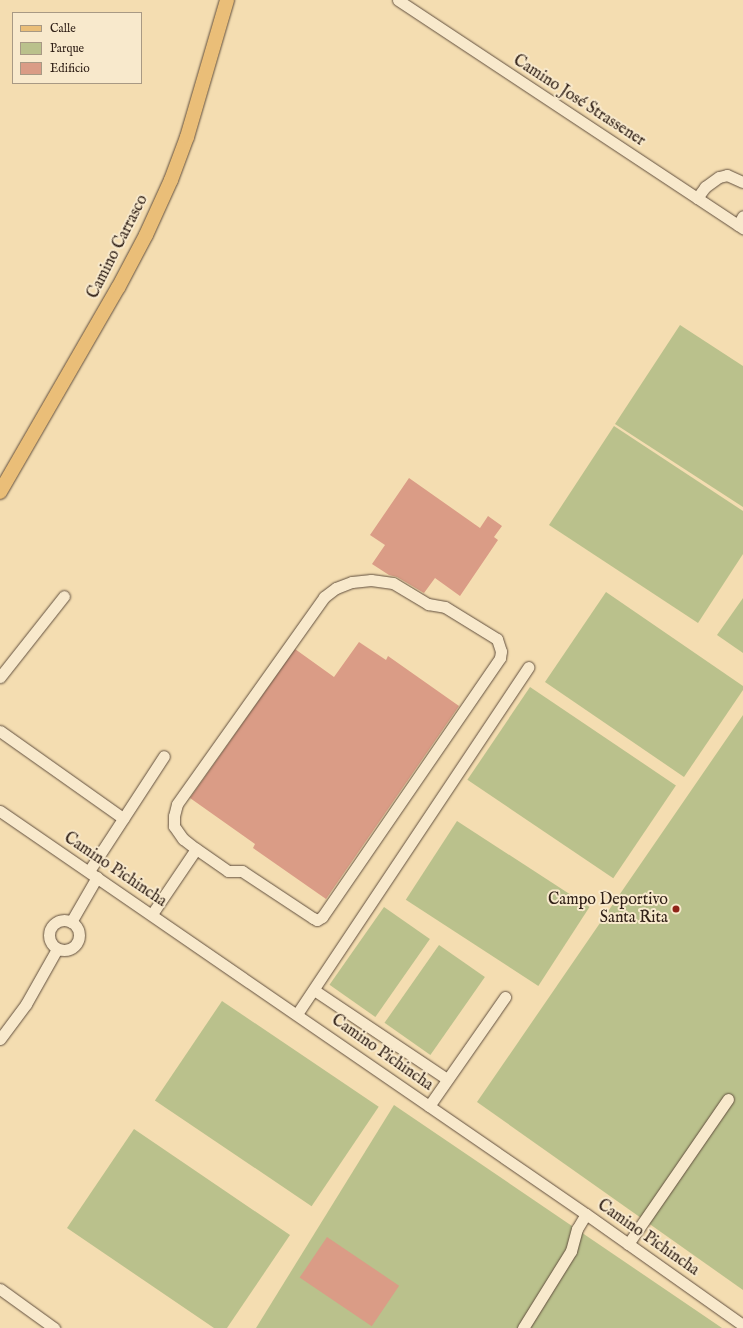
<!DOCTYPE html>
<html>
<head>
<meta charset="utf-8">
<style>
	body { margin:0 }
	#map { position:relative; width:743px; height:1328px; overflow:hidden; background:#f4ddb1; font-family:"IM FELL English",serif }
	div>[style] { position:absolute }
	.green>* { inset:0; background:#bac18c; transform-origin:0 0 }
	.building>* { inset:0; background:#da9c86; transform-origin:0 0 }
	.roads { filter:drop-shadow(0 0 1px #614f3e) drop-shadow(0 0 1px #614f3e) }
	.minor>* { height:11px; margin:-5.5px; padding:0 5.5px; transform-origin:5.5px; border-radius:5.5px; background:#f8e9cc }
	.minor>.ring { margin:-5.5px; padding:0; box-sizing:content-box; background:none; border:11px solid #f8e9cc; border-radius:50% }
	.major>* { height:14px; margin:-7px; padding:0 7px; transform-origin:7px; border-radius:7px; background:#eabe78 }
	.dots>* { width:11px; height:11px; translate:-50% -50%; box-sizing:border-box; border:2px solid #f8e9cc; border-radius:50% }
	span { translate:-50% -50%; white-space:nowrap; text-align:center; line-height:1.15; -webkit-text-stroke:4px #f8e9cc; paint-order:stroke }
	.street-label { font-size:16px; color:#302017 }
	.poi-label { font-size:16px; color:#302017 }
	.right { translate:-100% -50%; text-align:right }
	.legend { position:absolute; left:12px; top:12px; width:130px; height:72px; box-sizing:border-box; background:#f8e9cc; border:1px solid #a89984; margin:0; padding:5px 7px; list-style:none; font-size:12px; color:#302017 }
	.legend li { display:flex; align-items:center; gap:8px; height:20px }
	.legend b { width:20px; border:1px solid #a89984 }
</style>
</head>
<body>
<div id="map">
	<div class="green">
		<div style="clip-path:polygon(680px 325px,743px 366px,743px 507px,615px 424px)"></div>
		<div style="clip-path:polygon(614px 426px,743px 511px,743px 554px,698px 623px,549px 525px)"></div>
		<div style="clip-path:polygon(606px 592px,743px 686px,743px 690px,684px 777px,545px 682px)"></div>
		<div style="clip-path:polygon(743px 598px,743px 653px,717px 635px)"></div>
		<div style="left:530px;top:687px;width:176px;height:112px;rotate:34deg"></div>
		<div style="clip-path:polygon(743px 715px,743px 1290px,477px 1102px)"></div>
		<div style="left:457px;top:821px;width:158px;height:94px;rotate:33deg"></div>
		<div style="left:384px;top:907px;width:56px;height:95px;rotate:35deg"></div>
		<div style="left:439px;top:945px;width:56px;height:95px;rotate:35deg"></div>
		<div style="left:222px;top:1001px;width:189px;height:120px;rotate:34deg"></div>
		<div style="clip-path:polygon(394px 1105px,722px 1328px,256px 1328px)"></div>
		<div style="clip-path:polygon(134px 1129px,290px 1235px,227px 1328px,214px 1328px,67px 1228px)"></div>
	</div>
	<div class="building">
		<div style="clip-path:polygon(409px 478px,480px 528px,488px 516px,502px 526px,494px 537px,498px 540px,460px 596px,435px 578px,424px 593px,397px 577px,389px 575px,372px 564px,385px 545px,370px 535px)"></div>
		<div style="clip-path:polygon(359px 642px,386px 660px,388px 656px,459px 706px,326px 899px,253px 848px,255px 844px,190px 798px,295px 649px,334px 677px)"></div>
		<div style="left:327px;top:1237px;width:87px;height:49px;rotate:34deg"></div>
	</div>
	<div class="roads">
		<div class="minor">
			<div style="left:398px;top:0;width:414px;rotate:33.5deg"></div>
			<div style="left:697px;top:198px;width:14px;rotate:-54deg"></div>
			<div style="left:705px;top:187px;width:17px;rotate:-36deg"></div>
			<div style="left:719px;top:177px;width:8px;rotate:-14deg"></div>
			<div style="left:727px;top:175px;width:17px;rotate:24deg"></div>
			<div style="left:738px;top:225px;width:10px;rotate:-61deg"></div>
			<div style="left:371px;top:580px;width:22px;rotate:8deg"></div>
			<div style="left:393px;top:583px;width:41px;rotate:31deg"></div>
			<div style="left:428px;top:604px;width:17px;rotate:10deg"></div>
			<div style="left:445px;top:607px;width:61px;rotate:31.6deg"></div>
			<div style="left:497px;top:639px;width:13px;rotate:72deg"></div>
			<div style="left:501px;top:651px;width:7px;rotate:98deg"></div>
			<div style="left:500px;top:658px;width:314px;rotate:124.5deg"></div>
			<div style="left:322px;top:917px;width:6px;rotate:149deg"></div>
			<div style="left:317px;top:920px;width:4px;rotate:-153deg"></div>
			<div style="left:313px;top:918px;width:85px;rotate:-146.5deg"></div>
			<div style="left:242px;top:871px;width:14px;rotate:180deg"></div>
			<div style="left:228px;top:871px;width:39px;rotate:-145deg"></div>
			<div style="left:196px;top:849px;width:16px;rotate:-142deg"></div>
			<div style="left:183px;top:839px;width:16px;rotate:-125deg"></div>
			<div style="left:174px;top:826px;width:10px;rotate:-90deg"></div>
			<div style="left:174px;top:816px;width:12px;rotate:-76deg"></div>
			<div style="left:177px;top:804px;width:254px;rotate:-54.6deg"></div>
			<div style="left:324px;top:597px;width:15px;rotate:-37deg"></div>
			<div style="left:336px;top:588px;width:17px;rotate:-21deg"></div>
			<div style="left:352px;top:582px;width:19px;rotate:-6deg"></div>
			<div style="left:0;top:677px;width:103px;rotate:-51.7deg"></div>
			<div style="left:0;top:731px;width:151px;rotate:35.3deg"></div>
			<div style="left:0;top:811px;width:711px;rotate:34.52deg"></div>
			<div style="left:586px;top:1214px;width:192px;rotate:35.3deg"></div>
			<div style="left:89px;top:871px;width:137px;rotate:-56.9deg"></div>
			<div style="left:152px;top:914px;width:78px;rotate:-55.9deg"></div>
			<div class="ring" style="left:49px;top:920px;width:19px;height:19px"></div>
			<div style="left:71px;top:922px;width:52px;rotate:-60deg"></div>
			<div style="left:314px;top:990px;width:160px;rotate:33.8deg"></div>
			<div style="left:297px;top:1014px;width:417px;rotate:-56.3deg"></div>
			<div style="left:0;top:1039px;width:44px;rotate:-53.4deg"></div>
			<div style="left:26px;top:1004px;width:63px;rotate:-60.6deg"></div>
			<div style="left:429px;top:1106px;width:133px;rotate:-55.1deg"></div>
			<div style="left:628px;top:1244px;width:176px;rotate:-55.4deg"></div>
			<div style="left:0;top:1289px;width:67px;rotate:35.8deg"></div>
			<div style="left:523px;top:1328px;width:91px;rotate:-58.1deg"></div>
			<div style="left:571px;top:1251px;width:23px;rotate:-75deg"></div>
			<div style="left:577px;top:1229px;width:17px;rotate:-59deg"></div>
		</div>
		<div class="major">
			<div style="left:0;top:492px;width:236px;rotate:-60deg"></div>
			<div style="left:118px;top:288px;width:60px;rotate:-62.2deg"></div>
			<div style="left:146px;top:235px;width:60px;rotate:-65.6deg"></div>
			<div style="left:171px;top:180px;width:46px;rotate:-69.6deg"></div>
			<div style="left:187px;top:137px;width:143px;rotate:-73.7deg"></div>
		</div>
	</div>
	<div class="dots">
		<div style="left:676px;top:909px;background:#8f2418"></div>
	</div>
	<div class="street-label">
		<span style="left:579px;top:101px;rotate:33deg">Camino José Strassener</span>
		<span style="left:118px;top:247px;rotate:-63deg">Camino Carrasco</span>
		<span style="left:115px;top:870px;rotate:34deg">Camino Pichincha</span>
		<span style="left:382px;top:1053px;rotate:35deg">Camino Pichincha</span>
		<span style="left:648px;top:1238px;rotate:35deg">Camino Pichincha</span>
	</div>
	<div class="poi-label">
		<span class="right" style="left:668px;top:909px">Campo Deportivo<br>Santa Rita</span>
	</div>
	<ul class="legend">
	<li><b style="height:5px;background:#eabe78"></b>Calle</li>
	<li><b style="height:11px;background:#bac18c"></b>Parque</li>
	<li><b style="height:11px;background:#da9c86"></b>Edificio</li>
	</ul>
</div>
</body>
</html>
